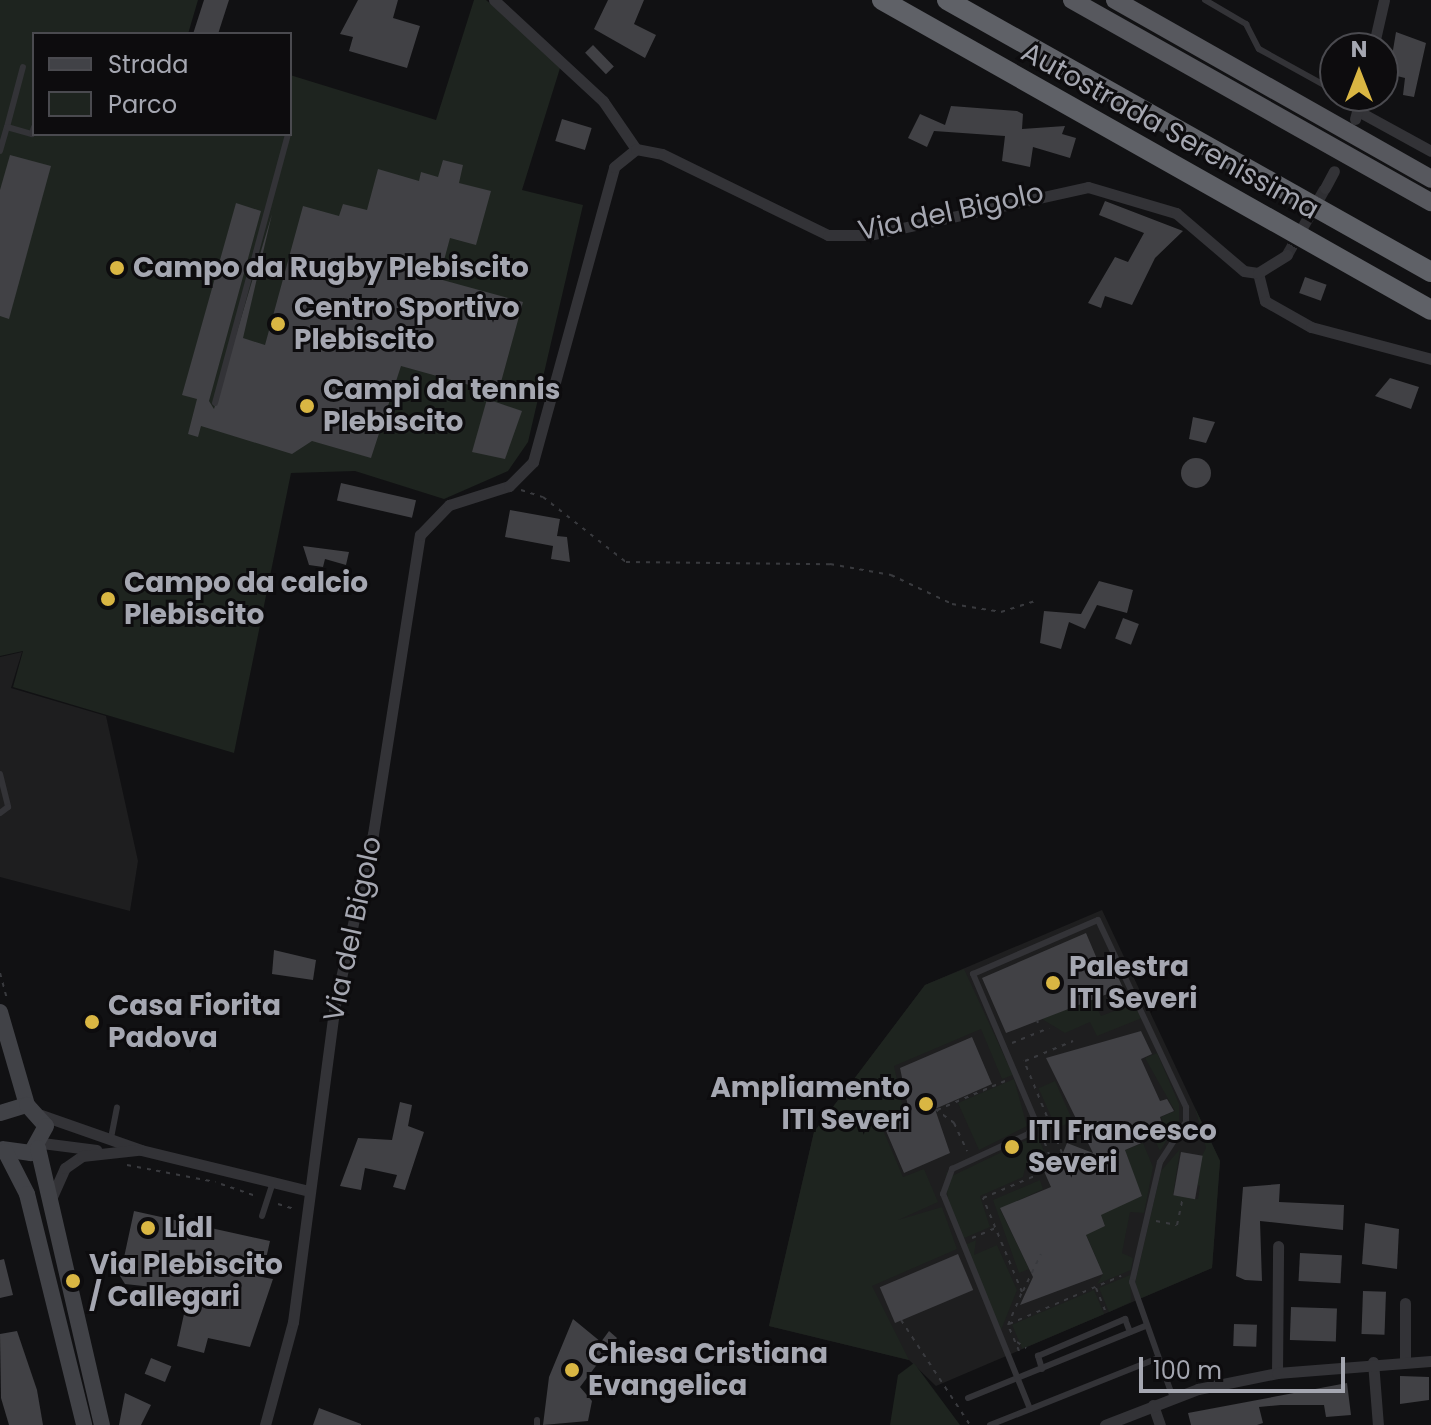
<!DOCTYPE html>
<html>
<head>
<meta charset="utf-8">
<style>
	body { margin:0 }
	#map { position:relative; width:1431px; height:1425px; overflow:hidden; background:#111113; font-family:Poppins,sans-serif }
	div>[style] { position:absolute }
	.built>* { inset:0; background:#1e1e1f }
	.green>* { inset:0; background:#1e241f; transform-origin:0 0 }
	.building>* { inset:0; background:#414145; transform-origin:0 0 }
	.round { border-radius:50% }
	.minor-tunnel>* { height:11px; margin-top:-5.5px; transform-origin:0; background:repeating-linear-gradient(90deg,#2f2f33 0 11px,transparent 0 16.5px) }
	.path>* { height:2px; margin-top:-1px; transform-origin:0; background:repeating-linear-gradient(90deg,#393a3e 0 4px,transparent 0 10px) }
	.service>* { height:6px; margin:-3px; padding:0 3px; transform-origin:3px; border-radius:3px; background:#333337 }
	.minor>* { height:11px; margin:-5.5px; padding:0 5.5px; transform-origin:5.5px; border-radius:5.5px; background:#333337 }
	.secondary>* { height:16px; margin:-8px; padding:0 8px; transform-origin:8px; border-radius:8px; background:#414247 }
	.trunk>* { height:18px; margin:-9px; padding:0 9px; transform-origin:9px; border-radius:9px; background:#57585e }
	.motorway>* { height:20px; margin:-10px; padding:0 10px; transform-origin:10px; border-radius:10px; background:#5f6167 }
	.dots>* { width:22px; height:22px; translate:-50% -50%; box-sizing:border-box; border:4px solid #0d0c0e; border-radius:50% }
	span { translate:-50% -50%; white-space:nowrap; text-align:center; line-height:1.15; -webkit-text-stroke:6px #0d0c0e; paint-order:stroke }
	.street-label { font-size:28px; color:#a5a7b1 }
	.poi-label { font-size:28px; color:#a5a7b1; font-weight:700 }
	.left { translate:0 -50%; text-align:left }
	.right { translate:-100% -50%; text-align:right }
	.legend { position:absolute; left:32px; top:32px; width:260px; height:104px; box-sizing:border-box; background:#0d0c0e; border:2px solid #4a4a4f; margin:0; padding:10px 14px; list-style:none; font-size:24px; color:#a5a7b1 }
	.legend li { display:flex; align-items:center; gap:16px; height:40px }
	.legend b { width:40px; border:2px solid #4a4a4f }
	.north { position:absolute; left:1319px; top:32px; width:80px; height:80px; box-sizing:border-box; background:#0d0c0e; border:2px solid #4a4a4f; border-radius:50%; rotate:0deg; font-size:22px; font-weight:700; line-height:32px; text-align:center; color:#a5a7b1 }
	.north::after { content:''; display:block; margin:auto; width:28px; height:36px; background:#d9b643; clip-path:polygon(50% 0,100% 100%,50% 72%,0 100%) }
	.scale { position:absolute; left:1139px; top:1357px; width:206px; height:36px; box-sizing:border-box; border:4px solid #a5a7b1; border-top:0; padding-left:10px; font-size:24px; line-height:28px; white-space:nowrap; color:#a5a7b1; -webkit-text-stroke:6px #0d0c0e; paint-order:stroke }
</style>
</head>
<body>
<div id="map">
	<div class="built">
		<div style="clip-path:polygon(22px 652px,11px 688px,106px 716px,138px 861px,130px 911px,0 877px,0 657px)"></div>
		<div style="clip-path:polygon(1102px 910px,1220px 1161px,1212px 1268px,936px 1386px,909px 1360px,769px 1326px,814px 1132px,925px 985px)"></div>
	</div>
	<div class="green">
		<div style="clip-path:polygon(0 0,198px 0,188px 34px,34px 34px,34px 134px,290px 134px,290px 75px,436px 120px,474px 0,486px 0,561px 65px,522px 190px,583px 205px,528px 442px,508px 471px,444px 499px,355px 471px,291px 473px,234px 753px,13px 687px,23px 651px,0 656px)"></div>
		<div style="clip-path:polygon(964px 969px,1013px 1075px,1002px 1079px,981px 1029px,894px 1066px,904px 1113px,880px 1123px,903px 1177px,924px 1169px,938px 1202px,898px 1220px,942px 1207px,957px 1249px,872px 1286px,909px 1360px,769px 1326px,814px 1132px,925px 985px)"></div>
		<div style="clip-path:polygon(1092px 998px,1101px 1016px,1133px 1004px,1142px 1018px,1097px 1036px,1090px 1022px,1065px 1033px,1042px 1019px)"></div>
		<div style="clip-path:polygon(1157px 1053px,1179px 1104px,1179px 1121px,1160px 1151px,1154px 1138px,1167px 1132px,1161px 1117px,1175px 1111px,1145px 1058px)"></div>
		<div style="clip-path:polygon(1014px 1079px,1027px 1126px,979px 1150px,958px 1103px)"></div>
		<div style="left:1055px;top:1081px;width:44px;height:18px;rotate:66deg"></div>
		<div style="clip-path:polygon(1195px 1108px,1220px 1161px,1212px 1268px,1139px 1299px,1135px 1283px,1161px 1171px,1180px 1149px,1173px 1195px,1198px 1199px,1200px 1186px,1188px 1183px,1206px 1148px)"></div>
		<div style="clip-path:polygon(1037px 1135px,1045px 1153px,1027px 1161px,1023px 1177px,980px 1196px,990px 1227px,962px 1239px,948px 1205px,946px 1172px,952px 1176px)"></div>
		<div style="clip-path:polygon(1143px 1143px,1153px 1167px,1144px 1213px,1130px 1212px,1122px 1253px,1133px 1258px,1131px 1270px,1097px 1284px,1103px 1274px,1085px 1232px,1105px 1226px,1100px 1213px,1142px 1196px,1123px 1151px)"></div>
		<div style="clip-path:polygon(1040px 1180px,1043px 1189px,1000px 1209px,1029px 1269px,1019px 1273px,993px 1200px)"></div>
		<div style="clip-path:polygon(976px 1240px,974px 1255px,997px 1245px,1017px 1290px,1001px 1330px,965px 1245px)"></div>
		<div style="clip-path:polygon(1130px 1275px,1131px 1302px,1109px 1312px,1099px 1288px)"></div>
		<div style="left:1094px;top:1290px;width:26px;height:89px;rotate:67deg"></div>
		<div style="clip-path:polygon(914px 1363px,960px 1425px,890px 1425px,898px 1375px)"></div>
	</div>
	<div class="building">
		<div style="clip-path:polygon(204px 0,229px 0,218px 34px,193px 34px)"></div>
		<div style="clip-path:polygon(358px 0,398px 0,393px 18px,420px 26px,407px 68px,349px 51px,353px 37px,340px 34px)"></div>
		<div style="clip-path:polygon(608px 0,644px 0,634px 24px,656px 35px,645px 58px,594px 29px)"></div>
		<div style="clip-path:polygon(1396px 32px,1426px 43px,1414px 97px,1403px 95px,1405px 78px,1389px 74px)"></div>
		<div style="left:593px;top:45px;width:30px;height:11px;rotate:46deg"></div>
		<div style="clip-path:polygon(951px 106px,1017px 111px,1023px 114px,1022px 129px,1065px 126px,1062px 134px,1076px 138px,1070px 158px,1033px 147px,1030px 167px,1002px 161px,1005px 136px,934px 131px,927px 147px,908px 138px,920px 114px,945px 125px)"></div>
		<div style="left:562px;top:119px;width:31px;height:23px;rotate:17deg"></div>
		<div style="clip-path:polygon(10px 155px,51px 166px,9px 319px,0 316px,0 190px)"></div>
		<div style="clip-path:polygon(443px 160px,463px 165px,459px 183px,491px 191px,476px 245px,450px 238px,439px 279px,523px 302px,498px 393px,401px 366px,371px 458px,312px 441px,292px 454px,201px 426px,198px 437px,188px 434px,197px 399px,182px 395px,236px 203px,261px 211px,209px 401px,214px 409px,272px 214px,243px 338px,265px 345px,303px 206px,339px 216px,343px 204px,367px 210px,378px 169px,419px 181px,421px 172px,438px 177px)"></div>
		<div style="clip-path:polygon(1105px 201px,1183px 231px,1155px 258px,1132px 305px,1105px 296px,1101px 308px,1088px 303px,1115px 257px,1128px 262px,1144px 233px,1099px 215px)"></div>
		<div style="left:1305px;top:277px;width:23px;height:17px;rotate:20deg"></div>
		<div style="clip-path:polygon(1390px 378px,1419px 387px,1411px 409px,1375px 396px)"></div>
		<div style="clip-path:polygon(487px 399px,522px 411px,505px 459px,472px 452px)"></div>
		<div style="clip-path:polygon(1193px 417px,1215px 422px,1206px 443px,1189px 439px)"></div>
		<div class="round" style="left:1181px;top:458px;width:30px;height:30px"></div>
		<div style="left:341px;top:483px;width:77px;height:18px;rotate:13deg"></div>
		<div style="clip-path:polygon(510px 510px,560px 519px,557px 536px,567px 537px,570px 562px,551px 559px,553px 546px,505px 537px)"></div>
		<div style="clip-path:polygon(303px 546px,349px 552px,346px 565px,325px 559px,323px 567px,309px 565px)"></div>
		<div style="clip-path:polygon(1099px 581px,1133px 590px,1127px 613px,1097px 605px,1085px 629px,1069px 622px,1061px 649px,1040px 643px,1044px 611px,1081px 614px)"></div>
		<div style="left:1123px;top:618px;width:17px;height:22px;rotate:21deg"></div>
		<div style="clip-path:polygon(1086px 933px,1100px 966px,1111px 961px,1123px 988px,1006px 1033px,982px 978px)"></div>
		<div style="clip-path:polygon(274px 950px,316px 960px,313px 980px,272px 974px)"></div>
		<div style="clip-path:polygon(1141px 1031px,1152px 1054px,1141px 1059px,1160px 1101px,1167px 1099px,1174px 1111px,1160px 1117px,1165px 1133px,1125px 1150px,1142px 1196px,1101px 1215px,1105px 1226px,1086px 1235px,1103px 1274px,1020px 1305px,1033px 1277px,1000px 1208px,1051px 1187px,1043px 1169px,1059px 1162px,1067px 1143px,1093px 1153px,1046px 1058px)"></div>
		<div style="clip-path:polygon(972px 1037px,992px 1084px,935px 1109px,950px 1153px,904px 1173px,884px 1126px,910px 1116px,900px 1068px)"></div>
		<div style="clip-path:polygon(400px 1102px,412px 1105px,408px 1126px,424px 1132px,405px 1190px,393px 1187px,397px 1175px,365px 1168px,361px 1190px,340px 1186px,358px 1138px,392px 1140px)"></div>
		<div style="left:1181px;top:1152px;width:22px;height:44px;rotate:10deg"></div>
		<div style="clip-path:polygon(1280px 1184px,1279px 1202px,1344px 1205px,1343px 1230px,1260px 1221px,1262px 1281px,1245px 1280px,1236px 1276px,1243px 1187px)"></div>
		<div style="clip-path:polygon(134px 1211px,270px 1241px,262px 1277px,273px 1279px,250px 1347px,208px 1338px,204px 1353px,177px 1346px,189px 1291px,125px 1284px,120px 1276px)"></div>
		<div style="clip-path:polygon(1365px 1223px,1399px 1229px,1397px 1269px,1362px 1264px)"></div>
		<div style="left:1300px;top:1253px;width:42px;height:28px;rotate:3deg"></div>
		<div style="left:958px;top:1254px;width:39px;height:85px;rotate:67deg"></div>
		<div style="clip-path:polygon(4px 1259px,13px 1295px,0 1298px,0 1260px)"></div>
		<div style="left:1363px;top:1291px;width:23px;height:43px;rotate:2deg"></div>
		<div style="left:1291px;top:1307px;width:46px;height:33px;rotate:2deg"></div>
		<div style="clip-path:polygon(573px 1319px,601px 1342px,609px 1331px,617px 1338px,580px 1387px,592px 1401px,588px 1421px,543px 1425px,549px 1377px)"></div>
		<div style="left:1234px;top:1324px;width:23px;height:22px;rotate:2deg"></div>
		<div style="clip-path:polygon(17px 1331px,37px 1390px,43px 1425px,9px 1425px,1px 1398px,0 1334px)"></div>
		<div style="left:151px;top:1358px;width:22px;height:17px;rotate:22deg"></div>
		<div style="clip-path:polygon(1400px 1376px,1429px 1377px,1429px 1400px,1400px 1404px)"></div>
		<div style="clip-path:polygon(1347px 1383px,1351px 1415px,1326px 1417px,1324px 1405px,1281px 1405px,1259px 1407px,1263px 1423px,1257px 1425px,1191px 1425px,1188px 1413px)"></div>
		<div style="clip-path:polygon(125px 1393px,151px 1405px,141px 1425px,119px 1425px)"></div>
		<div style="clip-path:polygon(319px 1408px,361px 1424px,361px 1425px,313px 1425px)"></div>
	</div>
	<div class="minor-tunnel">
		<div style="left:1287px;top:255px;width:77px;rotate:-60.4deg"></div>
	</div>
	<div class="path">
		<div style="left:521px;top:490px;width:23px;rotate:18deg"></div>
		<div style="left:543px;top:497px;width:105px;rotate:38.1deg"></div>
		<div style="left:626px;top:562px;width:204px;rotate:0.6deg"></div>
		<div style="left:830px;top:564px;width:62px;rotate:10.2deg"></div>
		<div style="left:891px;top:575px;width:68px;rotate:25.4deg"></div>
		<div style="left:952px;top:604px;width:50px;rotate:9.3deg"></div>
		<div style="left:1001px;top:612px;width:35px;rotate:-18deg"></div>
		<div style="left:0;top:973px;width:27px;rotate:75deg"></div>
		<div style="left:1037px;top:1020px;width:3px;rotate:72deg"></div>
		<div style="left:1012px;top:1043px;width:40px;rotate:-22deg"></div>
		<div style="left:1025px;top:1061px;width:52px;rotate:-22.6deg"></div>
		<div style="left:935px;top:1109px;width:24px;rotate:36deg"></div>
		<div style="left:954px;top:1123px;width:31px;rotate:65deg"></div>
		<div style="left:937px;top:1110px;width:74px;rotate:-23.1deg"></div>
		<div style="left:1041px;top:1133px;width:26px;rotate:69deg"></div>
		<div style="left:127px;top:1165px;width:90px;rotate:10.9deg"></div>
		<div style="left:221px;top:1184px;width:37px;rotate:19deg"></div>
		<div style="left:278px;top:1204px;width:17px;rotate:17deg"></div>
		<div style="left:1156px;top:1221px;width:21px;rotate:11deg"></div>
		<div style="left:1177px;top:1225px;width:29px;rotate:-78deg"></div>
		<div style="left:972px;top:1238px;width:25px;rotate:-23deg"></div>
		<div style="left:1096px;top:1288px;width:27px;rotate:68deg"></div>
		<div style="left:1023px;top:1291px;width:41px;rotate:-64.1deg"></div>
		<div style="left:901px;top:1320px;width:126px;rotate:56.7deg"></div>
		<div style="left:1009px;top:1324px;width:122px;rotate:-23.2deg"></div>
		<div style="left:1017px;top:1342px;width:11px;rotate:34deg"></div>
		<div style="left:1019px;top:1351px;width:28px;rotate:-113deg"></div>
		<div style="left:1008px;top:1325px;width:36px;rotate:-67deg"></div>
		<div style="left:1022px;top:1292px;width:102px;rotate:-112.5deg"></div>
		<div style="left:983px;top:1198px;width:59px;rotate:-23.1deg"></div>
		<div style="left:1037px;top:1175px;width:11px;rotate:-112deg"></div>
		<div style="left:1033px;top:1165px;width:31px;rotate:-22deg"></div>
		<div style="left:1062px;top:1153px;width:100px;rotate:-112.4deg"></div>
	</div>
	<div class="service">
		<div style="left:1205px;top:0;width:48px;rotate:30.3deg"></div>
		<div style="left:1246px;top:24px;width:28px;rotate:63deg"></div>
		<div style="left:1259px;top:49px;width:87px;rotate:28.9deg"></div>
		<div style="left:1343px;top:96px;width:18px;rotate:29deg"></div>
		<div style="left:7px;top:127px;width:62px;rotate:-75.1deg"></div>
		<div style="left:0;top:151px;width:25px;rotate:-74deg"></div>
		<div style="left:7px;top:127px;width:26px;rotate:16deg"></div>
		<div style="left:32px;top:134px;width:7px;rotate:-74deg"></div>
		<div style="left:215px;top:403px;width:279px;rotate:-74.8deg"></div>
		<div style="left:0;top:774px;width:34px;rotate:76deg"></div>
		<div style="left:8px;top:807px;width:10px;rotate:143deg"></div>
		<div style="left:111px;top:1138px;width:31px;rotate:-79deg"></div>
		<div style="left:262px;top:1216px;width:36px;rotate:-72deg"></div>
		<div style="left:1042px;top:1369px;width:14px;rotate:-107deg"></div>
		<div style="left:1038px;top:1356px;width:95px;rotate:-23deg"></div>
		<div style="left:1125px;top:1319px;width:14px;rotate:69deg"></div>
		<div style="left:968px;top:1398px;width:191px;rotate:-22.1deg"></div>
		<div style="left:1030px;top:1409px;width:232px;rotate:-112deg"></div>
		<div style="left:943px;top:1194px;width:27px;rotate:-70deg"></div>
		<div style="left:952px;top:1169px;width:84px;rotate:-24.7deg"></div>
		<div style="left:1028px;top:1134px;width:16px;rotate:-63deg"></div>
		<div style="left:1035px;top:1120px;width:159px;rotate:-113deg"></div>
		<div style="left:973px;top:974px;width:136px;rotate:-23.4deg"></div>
		<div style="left:1098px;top:920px;width:207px;rotate:64.8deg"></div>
		<div style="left:1186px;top:1107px;width:15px;rotate:90deg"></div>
		<div style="left:1186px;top:1122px;width:48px;rotate:123deg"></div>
		<div style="left:1160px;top:1162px;width:123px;rotate:103.1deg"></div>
		<div style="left:1132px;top:1282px;width:123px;rotate:70.5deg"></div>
		<div style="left:537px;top:1425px;width:5px;rotate:-90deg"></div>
		<div style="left:990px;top:1425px;width:179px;rotate:-21.7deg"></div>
	</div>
	<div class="minor">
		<div style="left:494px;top:0;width:149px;rotate:42.8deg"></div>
		<div style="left:603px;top:101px;width:58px;rotate:55.5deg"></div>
		<div style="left:1373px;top:48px;width:49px;rotate:-77.1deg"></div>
		<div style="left:1358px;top:111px;width:83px;rotate:28.7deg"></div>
		<div style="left:1355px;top:119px;width:24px;rotate:-75deg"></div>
		<div style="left:1325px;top:188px;width:19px;rotate:-62deg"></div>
		<div style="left:1258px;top:273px;width:29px;rotate:76deg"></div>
		<div style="left:1265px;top:301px;width:53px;rotate:29.5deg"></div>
		<div style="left:1311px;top:327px;width:124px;rotate:14.9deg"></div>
		<div style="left:41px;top:1115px;width:106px;rotate:19.3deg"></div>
		<div style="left:141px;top:1150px;width:173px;rotate:13.7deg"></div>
		<div style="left:42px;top:1143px;width:55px;rotate:7.3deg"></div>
		<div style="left:51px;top:1199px;width:34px;rotate:-66deg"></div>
		<div style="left:65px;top:1168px;width:21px;rotate:-35deg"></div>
		<div style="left:82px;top:1156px;width:55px;rotate:-6.2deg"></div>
		<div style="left:1405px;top:1303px;width:58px;rotate:90deg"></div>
		<div style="left:1373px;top:1362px;width:63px;rotate:85.5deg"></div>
		<div style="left:1277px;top:1373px;width:127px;rotate:-89.5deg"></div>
		<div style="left:1153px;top:1405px;width:21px;rotate:71deg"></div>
		<div style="left:265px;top:1425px;width:107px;rotate:-74.8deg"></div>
		<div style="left:293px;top:1322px;width:320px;rotate:-82.5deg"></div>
		<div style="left:335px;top:1005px;width:175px;rotate:-77.5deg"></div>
		<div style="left:373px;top:834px;width:303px;rotate:-81.1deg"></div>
		<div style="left:420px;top:535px;width:42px;rotate:-46deg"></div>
		<div style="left:449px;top:505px;width:63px;rotate:-17.6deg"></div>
		<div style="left:509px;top:486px;width:34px;rotate:-45deg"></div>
		<div style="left:533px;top:462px;width:306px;rotate:-74.6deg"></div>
		<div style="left:614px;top:167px;width:28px;rotate:-39deg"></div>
		<div style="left:636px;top:149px;width:26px;rotate:11deg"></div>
		<div style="left:662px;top:154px;width:185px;rotate:26deg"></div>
		<div style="left:828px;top:235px;width:42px"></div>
		<div style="left:870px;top:235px;width:223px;rotate:-12.4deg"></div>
		<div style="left:1088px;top:187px;width:92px;rotate:16.5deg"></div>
		<div style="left:1176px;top:213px;width:89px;rotate:40.5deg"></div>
		<div style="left:1244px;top:271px;width:14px;rotate:8deg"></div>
		<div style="left:1258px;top:273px;width:34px;rotate:-32deg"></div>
		<div style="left:1105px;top:1425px;width:100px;rotate:-21.2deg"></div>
		<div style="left:1198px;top:1389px;width:81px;rotate:-11.4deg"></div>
		<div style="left:1277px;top:1373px;width:154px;rotate:-4.5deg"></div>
	</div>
	<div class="secondary">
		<div style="left:0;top:1012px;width:97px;rotate:73.8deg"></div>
		<div style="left:0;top:1113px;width:28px;rotate:-17deg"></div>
		<div style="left:27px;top:1105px;width:28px;rotate:48deg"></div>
		<div style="left:46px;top:1126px;width:31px;rotate:119deg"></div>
		<div style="left:31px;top:1153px;width:28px;rotate:-172deg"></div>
		<div style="left:38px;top:1148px;width:284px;rotate:77deg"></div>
		<div style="left:5px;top:1151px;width:48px;rotate:62.9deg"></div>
		<div style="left:27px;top:1194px;width:238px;rotate:76.1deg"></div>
	</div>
	<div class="trunk">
		<div style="left:1072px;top:0;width:412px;rotate:29.4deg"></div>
		<div style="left:1115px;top:0;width:363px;rotate:29.5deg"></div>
	</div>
	<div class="motorway">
		<div style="left:882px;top:0;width:630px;rotate:29.45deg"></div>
		<div style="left:947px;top:0;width:555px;rotate:29.34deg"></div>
	</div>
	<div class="dots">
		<div style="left:117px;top:268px;background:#d9b643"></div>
		<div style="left:278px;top:324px;background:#d9b643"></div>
		<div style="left:307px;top:406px;background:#d9b643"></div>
		<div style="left:108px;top:599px;background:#d9b643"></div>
		<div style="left:1053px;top:983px;background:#d9b643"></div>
		<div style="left:92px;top:1022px;background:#d9b643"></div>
		<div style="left:926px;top:1104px;background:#d9b643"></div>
		<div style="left:1012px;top:1147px;background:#d9b643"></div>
		<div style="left:148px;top:1228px;background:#d9b643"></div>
		<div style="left:73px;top:1281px;background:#d9b643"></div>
		<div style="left:572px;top:1370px;background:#d9b643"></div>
	</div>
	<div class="street-label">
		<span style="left:1170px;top:131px;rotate:29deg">Autostrada Serenissima</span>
		<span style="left:951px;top:212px;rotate:-12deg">Via del Bigolo</span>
		<span style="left:353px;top:929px;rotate:-78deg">Via del Bigolo</span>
	</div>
	<div class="poi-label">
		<span class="left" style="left:133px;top:268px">Campo da Rugby Plebiscito</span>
		<span class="left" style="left:294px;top:324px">Centro Sportivo<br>Plebiscito</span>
		<span class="left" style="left:323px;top:406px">Campi da tennis<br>Plebiscito</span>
		<span class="left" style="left:124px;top:599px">Campo da calcio<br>Plebiscito</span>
		<span class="left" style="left:1069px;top:983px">Palestra<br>ITI Severi</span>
		<span class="left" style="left:108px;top:1022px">Casa Fiorita<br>Padova</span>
		<span class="right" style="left:910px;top:1104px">Ampliamento<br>ITI Severi</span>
		<span class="left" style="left:1028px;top:1147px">ITI Francesco<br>Severi</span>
		<span class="left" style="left:164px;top:1228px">Lidl</span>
		<span class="left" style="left:89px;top:1281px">Via Plebiscito<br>/ Callegari</span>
		<span class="left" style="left:588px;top:1370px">Chiesa Cristiana<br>Evangelica</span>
	</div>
	<ul class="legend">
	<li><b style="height:10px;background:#414247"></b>Strada</li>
	<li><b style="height:22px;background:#1e241f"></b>Parco</li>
	</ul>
	<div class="north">N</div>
	<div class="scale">100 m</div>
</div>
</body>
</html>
